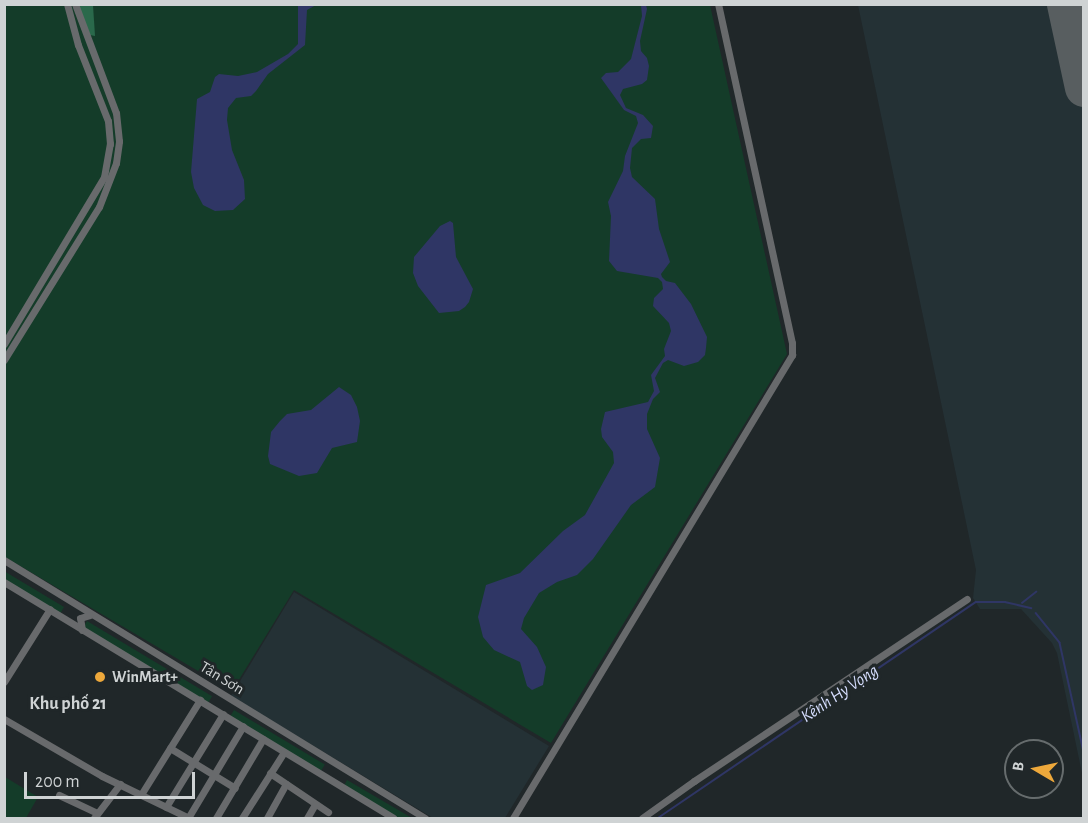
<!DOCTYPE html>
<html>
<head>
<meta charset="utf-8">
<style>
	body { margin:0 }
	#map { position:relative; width:1088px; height:823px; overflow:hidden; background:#202729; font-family:"Alegreya Sans",sans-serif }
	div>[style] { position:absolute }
	.built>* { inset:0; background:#243135 }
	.green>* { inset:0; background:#143c29; transform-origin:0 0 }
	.forest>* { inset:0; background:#2a694b }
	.water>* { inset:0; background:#2f3665 }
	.stream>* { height:1.5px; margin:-0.75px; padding:0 0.75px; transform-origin:0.75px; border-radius:0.75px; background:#2f3665 }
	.runway>* { height:39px; margin:-19.5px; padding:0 19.5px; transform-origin:19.5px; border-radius:19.5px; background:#585e60 }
	.minor>* { height:7px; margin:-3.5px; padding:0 3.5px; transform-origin:3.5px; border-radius:3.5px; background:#686a6c }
	.dots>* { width:16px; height:16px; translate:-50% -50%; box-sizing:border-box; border:3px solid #202729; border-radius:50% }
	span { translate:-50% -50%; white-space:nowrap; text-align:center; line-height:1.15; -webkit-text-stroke:6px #202729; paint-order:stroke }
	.poi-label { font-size:16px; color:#cfd3d4; font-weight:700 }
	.left { translate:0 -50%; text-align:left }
	.street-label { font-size:16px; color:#cfd3d4 }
	.water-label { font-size:18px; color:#d4dcfc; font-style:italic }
	.neighbourhood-label { font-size:18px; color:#cfd3d4; font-weight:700 }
	.frame { position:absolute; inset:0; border:6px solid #cfd3d4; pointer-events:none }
	.north { position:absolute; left:1004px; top:739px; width:60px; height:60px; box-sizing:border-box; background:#202729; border:2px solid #666c6d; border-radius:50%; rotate:279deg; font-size:16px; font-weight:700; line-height:24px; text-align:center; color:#cfd3d4 }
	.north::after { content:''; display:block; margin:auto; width:21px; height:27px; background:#eda83b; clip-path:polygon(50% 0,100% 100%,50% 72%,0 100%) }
	.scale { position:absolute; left:24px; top:772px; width:171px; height:27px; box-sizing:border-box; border:3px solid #cfd3d4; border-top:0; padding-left:8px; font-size:18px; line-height:21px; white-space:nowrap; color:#cfd3d4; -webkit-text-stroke:4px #202729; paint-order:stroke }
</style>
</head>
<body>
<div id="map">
	<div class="built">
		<div style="clip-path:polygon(858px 5px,1083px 5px,1083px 778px,1057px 653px,1052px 643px,1021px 609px,980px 609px,973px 598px,976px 570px)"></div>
		<div style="clip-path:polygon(294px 592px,549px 746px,505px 818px,433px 818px,231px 696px)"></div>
	</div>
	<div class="green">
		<div style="clip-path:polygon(5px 5px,710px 5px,787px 354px,551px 743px,294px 590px,232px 691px,5px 557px)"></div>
		<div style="clip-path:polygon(4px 571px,64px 607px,59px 616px,5px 583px)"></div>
		<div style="left:87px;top:621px;width:146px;height:11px;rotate:31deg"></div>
		<div style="left:234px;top:710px;width:106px;height:9px;rotate:31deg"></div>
		<div style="clip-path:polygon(5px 777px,38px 797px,26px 818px,5px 818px)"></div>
		<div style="clip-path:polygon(347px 780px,412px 818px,393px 818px,343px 788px)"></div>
	</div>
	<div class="forest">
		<div style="clip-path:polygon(78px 5px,93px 5px,95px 36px,90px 35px)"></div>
	</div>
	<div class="water">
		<div style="clip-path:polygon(298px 5px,316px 5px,307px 10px,305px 45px,268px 74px,256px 91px,251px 96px,236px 98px,228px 108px,227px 120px,232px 150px,244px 180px,245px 199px,233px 210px,215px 211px,203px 205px,194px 188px,191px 172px,197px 99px,210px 92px,215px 77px,219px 74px,238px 76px,257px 72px,288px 54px,298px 44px)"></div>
		<div style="clip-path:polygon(641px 5px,646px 5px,647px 9px,640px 41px,641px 51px,647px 58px,649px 66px,647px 80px,642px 84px,623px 89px,620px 95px,626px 108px,643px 115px,653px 126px,651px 138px,641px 139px,632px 148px,630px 168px,632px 177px,655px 199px,659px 229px,670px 262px,661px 274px,662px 277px,666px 281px,675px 283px,691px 304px,707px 337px,706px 348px,705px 355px,698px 362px,684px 366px,668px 360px,663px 363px,655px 378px,660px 392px,653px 399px,647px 414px,647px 429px,660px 458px,655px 487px,631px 505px,593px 559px,577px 575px,557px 582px,539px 593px,524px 618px,521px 629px,537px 647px,546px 667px,543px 685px,532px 690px,527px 686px,520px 662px,494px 650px,483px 637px,478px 617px,486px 585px,520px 573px,563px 531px,585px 515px,614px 463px,613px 452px,602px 437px,601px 429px,605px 412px,648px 402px,654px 391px,651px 375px,665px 356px,664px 349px,671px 331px,669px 323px,653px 306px,654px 298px,663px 289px,662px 282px,658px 278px,617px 271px,609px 261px,611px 216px,608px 202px,623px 171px,625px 156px,638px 123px,636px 116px,624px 110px,601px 78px,606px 73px,618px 72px,631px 59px,642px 16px)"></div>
		<div style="clip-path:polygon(450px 221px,453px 223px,456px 257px,473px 289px,469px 302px,465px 307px,459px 311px,439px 313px,418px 286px,413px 273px,414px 257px,440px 226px)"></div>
		<div style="clip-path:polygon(339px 387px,351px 395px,357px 407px,360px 421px,357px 442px,332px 448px,317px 473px,299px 476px,270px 464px,268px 456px,271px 432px,280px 421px,287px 414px,311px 410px)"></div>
	</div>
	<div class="stream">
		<div style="left:1022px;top:603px;width:18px;rotate:-38deg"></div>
		<div style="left:1036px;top:613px;width:38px;rotate:51deg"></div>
		<div style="left:1060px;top:643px;width:112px;rotate:77.6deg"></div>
		<div style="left:658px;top:818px;width:384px;rotate:-34.2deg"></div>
		<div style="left:976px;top:602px;width:29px"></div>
		<div style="left:1005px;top:602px;width:27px;rotate:13deg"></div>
	</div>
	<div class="runway">
		<div style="left:1066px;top:4px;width:85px;rotate:77.8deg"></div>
	</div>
	<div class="minor">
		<div style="left:4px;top:344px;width:195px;rotate:-59.1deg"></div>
		<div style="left:104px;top:177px;width:34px;rotate:-80deg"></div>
		<div style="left:110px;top:144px;width:23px;rotate:-95deg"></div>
		<div style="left:108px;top:121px;width:82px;rotate:-111.5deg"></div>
		<div style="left:78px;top:45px;width:42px;rotate:-105deg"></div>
		<div style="left:4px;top:360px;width:180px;rotate:-58.2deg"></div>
		<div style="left:99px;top:207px;width:47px;rotate:-68.9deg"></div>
		<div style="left:116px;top:163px;width:22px;rotate:-82deg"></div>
		<div style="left:119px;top:141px;width:28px;rotate:-96deg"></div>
		<div style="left:116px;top:113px;width:116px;rotate:-110.6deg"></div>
		<div style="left:4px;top:560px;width:494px;rotate:31.5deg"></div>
		<div style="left:4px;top:582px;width:455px;rotate:31.2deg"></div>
		<div style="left:82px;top:630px;width:12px;rotate:-99deg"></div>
		<div style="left:80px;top:618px;width:10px;rotate:-17deg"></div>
		<div style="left:4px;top:682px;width:86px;rotate:-57.8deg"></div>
		<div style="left:4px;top:719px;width:113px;rotate:30.2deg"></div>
		<div style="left:102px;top:776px;width:97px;rotate:25.8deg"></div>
		<div style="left:170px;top:748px;width:76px;rotate:31.6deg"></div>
		<div style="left:270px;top:773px;width:70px;rotate:33.9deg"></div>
		<div style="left:142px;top:793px;width:110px;rotate:-58.1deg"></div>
		<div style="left:59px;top:795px;width:42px;rotate:25.3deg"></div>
		<div style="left:166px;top:807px;width:109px;rotate:-58.5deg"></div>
		<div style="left:94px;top:818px;width:43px;rotate:-52.6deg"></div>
		<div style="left:188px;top:818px;width:107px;rotate:-59.1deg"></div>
		<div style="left:216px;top:818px;width:92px;rotate:-59.3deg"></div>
		<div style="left:242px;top:818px;width:78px;rotate:-57.5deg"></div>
		<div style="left:267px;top:818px;width:39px;rotate:-61deg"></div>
		<div style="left:307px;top:818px;width:16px;rotate:-60deg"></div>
		<div style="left:513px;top:818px;width:541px;rotate:-58.93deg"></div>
		<div style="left:792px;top:355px;width:12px;rotate:-90deg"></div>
		<div style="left:792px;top:343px;width:347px;rotate:-102.3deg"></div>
		<div style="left:642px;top:818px;width:64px;rotate:-35.4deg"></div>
		<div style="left:694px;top:781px;width:328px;rotate:-33.7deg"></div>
	</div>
	<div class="dots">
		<div style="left:100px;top:677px;background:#eda83b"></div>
	</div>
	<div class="poi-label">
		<span class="left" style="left:112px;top:677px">WinMart+</span>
	</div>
	<div class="street-label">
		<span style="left:222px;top:678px;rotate:31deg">Tân Sơn</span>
	</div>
	<div class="water-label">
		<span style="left:840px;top:694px;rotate:-34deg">Kênh Hy Vọng</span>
	</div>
	<div class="neighbourhood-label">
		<span style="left:68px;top:704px">Khu phố 21</span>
	</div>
	<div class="frame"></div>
	<div class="north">B</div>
	<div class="scale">200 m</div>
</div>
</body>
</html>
